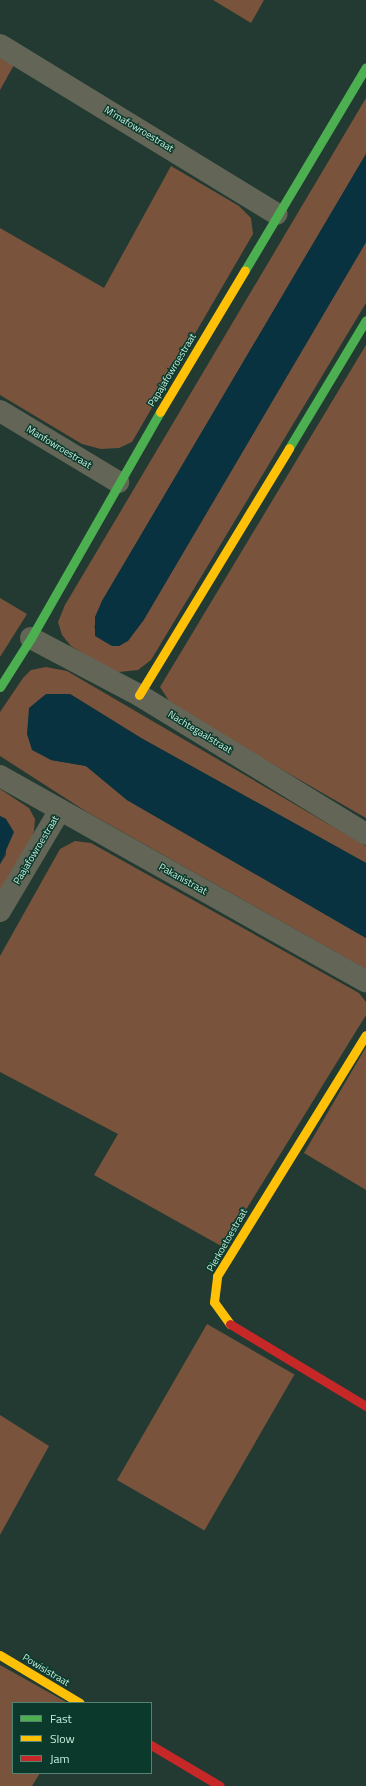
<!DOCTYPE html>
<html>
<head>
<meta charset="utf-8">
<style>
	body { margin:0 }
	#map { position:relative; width:366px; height:1786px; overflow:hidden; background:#223a32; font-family:"Titillium Web",sans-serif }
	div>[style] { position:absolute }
	.green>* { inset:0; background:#7a533c; transform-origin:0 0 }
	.water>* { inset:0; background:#083240 }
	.street>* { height:22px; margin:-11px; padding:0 11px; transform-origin:11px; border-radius:11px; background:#636657 }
	.fast>* { height:9px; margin:-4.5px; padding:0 4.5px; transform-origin:4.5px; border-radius:4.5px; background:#4caf50 }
	.slow>* { height:9px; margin:-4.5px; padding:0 4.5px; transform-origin:4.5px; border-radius:4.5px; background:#ffc107 }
	.jam>* { height:9px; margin:-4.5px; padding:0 4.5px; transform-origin:4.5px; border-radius:4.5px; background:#c62828 }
	span { translate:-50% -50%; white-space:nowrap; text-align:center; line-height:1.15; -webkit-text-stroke:3px #0b3a2c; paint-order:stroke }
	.street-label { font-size:10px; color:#c5eddc }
	.legend { position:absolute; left:12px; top:1702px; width:140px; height:72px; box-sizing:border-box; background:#0b3a2c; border:1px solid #558272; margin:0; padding:5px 7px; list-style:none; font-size:12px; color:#c5eddc }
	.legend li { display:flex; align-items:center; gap:8px; height:20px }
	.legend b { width:20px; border:1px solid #558272 }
</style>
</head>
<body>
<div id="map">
	<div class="green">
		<div style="clip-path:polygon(213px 0,264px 0,251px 23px)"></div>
		<div style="clip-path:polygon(0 57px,14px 65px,0 90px)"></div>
		<div style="clip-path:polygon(366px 98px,366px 154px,102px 601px,94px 628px,143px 621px,366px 242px,366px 303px,151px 660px,138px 670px,119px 672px,103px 666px,71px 646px,62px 635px,58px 622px,65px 605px)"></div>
		<div style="clip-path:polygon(171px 166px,239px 206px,251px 218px,253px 234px,132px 442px,119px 448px,101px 449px,82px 444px,0 395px,0 228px,104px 288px)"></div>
		<div style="clip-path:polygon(366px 345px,366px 818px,173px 707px,160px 687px)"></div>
		<div style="clip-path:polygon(0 598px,27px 614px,0 657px)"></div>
		<div style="clip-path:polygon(46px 667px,67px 671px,366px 846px,366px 863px,141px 738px,70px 694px,51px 760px,86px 766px,127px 800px,366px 938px,366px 969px,87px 812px,0 756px,0 712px,23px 678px,31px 670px)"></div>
		<div style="clip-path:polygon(0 789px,29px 808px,35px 819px,34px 831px,29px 845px,0 896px,0 864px,6px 855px,6px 819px,0 816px)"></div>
		<div style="clip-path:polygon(75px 841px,91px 843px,359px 993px,366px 1002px,366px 1015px,223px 1247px,94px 1175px,118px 1134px,0 1072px,0 956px,60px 849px)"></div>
		<div style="clip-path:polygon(366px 1047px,366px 1190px,304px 1153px)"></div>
		<div style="left:207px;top:1324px;width:101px;height:180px;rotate:30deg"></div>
		<div style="clip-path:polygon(0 1415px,49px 1446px,0 1535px)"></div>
		<div style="clip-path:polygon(0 1665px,68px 1703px,13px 1703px,13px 1773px,40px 1773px,32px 1786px,0 1786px)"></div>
	</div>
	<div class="water">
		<div style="clip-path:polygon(366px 154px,366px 242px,143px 621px,128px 641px,119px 646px,112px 646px,95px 636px,95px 617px,102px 601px)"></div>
		<div style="clip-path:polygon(46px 694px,70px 694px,141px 738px,366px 863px,366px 938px,127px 800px,86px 766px,51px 760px,32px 750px,27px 734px,29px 708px)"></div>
		<div style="clip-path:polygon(0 816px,6px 819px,14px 832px,0 864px)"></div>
	</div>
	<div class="street">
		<div style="left:0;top:45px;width:324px;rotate:31.4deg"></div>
		<div style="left:0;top:411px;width:138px;rotate:31deg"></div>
		<div style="left:31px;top:638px;width:122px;rotate:27.8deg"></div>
		<div style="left:139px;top:695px;width:266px;rotate:31.5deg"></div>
		<div style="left:0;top:776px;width:420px;rotate:29.3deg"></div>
		<div style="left:0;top:911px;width:117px;rotate:-59.3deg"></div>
	</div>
	<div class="fast">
		<div style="left:245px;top:270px;width:236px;rotate:-59.2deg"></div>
		<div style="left:289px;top:448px;width:149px;rotate:-59deg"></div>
		<div style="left:0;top:687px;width:58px;rotate:-57.7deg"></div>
		<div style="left:31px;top:638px;width:260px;rotate:-60.3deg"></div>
	</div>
	<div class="slow">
		<div style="left:160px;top:412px;width:165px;rotate:-59.1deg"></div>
		<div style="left:139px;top:695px;width:289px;rotate:-58.7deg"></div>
		<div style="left:230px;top:1324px;width:27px;rotate:-126deg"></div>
		<div style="left:214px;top:1302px;width:26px;rotate:-83deg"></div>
		<div style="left:217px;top:1276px;width:283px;rotate:-58.3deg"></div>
		<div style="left:0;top:1655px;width:93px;rotate:31deg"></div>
	</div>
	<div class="jam">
		<div style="left:230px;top:1324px;width:159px;rotate:31.1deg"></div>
		<div style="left:151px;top:1745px;width:80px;rotate:30.7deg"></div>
	</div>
	<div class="street-label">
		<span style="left:139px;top:129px;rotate:31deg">M'mafowroestraat</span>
		<span style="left:172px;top:370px;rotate:-59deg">Papajafowroestraat</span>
		<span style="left:59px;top:447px;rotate:31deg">Manfowroestraat</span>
		<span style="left:200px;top:732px;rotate:31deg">Nachtegaalstraat</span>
		<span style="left:36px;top:850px;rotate:-59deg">Paajafowroestraat</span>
		<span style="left:183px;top:879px;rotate:29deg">Pakanistraat</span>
		<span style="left:227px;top:1240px;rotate:-60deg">Pierkoetoestraat</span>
		<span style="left:46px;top:1670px;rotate:31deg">Powisistraat</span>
	</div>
	<ul class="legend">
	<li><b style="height:5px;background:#4caf50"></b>Fast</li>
	<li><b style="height:5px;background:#ffc107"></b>Slow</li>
	<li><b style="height:5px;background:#c62828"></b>Jam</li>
	</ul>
</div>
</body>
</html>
